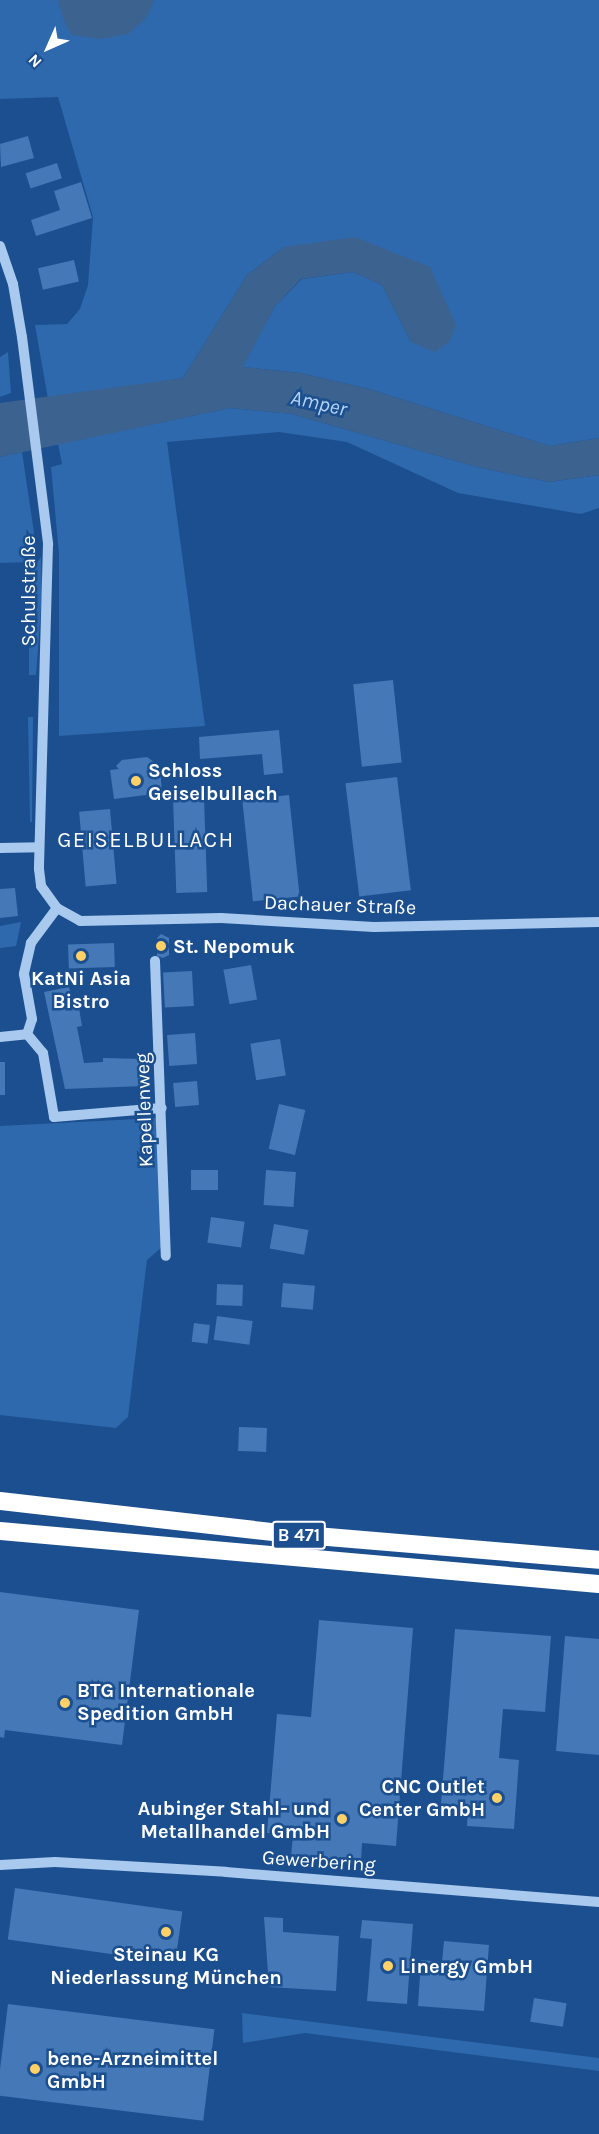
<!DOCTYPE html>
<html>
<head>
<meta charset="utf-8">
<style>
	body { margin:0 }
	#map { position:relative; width:599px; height:2134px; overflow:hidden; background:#1b4f8f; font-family:Karla,sans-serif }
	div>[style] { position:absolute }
	.green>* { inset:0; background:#2e69ad }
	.water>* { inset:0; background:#3c6290 }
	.building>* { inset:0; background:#4478b7; transform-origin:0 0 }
	.minor>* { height:10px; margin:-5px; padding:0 5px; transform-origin:5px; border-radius:5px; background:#a9c9ee }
	.highway>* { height:18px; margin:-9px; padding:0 9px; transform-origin:9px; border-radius:9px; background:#fff }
	.dots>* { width:16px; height:16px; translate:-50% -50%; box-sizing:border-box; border:3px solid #1b4f8f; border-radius:50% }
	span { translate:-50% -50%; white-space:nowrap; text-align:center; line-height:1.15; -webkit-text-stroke:5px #1b4f8f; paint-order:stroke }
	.shield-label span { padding:2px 4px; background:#1b4f8f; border:2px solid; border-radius:4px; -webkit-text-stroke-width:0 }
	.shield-label { font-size:18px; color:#fff; font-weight:700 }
	.street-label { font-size:20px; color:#fff }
	.poi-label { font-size:20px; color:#fff; font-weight:700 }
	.left { translate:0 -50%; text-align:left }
	.right { translate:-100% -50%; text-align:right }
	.water-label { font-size:21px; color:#b5d3f5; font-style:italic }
	.quarter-label { font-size:22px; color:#fff; letter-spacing:1.5px }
	.north { position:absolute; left:18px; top:18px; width:60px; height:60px; -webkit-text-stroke:4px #1b4f8f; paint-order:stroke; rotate:225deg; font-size:16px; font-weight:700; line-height:24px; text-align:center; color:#fff }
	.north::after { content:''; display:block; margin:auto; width:21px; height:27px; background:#fff; clip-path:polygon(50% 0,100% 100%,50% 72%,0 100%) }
</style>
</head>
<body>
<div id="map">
	<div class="green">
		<div style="clip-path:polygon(0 0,599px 0,599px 438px,550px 446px,369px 389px,300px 373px,242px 367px,275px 306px,302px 279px,353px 272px,382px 285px,411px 342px,430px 267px,284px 247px,247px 275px,183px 378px,48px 399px,35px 325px,67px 324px,80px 309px,88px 285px,93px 217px,58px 97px,0 99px)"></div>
		<div style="clip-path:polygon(8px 352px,11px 393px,0 397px,0 357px)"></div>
		<div style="clip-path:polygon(230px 408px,292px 414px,477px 467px,549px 482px,599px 475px,599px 508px,581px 514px,458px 493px,347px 442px,279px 432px,167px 442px,205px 726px,59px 736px,59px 554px,51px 467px,62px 464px,58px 444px)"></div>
		<div style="clip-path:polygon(22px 452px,36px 546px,28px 562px,0 563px,0 457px)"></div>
		<div style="clip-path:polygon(41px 557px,42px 594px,36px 675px,29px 675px,29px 589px,32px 570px)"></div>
		<div style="clip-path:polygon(28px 717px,33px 717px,32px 822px,30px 822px)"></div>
		<div style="clip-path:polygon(21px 922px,16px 946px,0 948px,0 926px)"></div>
		<div style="clip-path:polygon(157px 1118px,162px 1247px,147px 1260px,128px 1417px,116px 1428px,0 1415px,0 1126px)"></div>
		<div style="clip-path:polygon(242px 2013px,599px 2058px,599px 2071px,305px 2033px,243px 2043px)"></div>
	</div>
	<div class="water">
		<div style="clip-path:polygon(58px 0,154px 0,154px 1px,146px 18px,128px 34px,101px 39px,72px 35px,65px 24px)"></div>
		<div style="clip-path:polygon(355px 237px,430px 267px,456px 325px,450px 341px,435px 352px,411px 342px,382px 285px,353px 272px,301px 279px,275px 306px,243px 367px,300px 373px,369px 389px,550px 446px,599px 438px,599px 475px,549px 482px,477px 467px,292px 414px,230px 408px,0 457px,0 403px,183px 378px,247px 275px,284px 247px)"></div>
	</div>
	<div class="building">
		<div style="clip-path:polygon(28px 136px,34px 158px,1px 167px,0 144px)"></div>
		<div style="left:57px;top:163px;width:16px;height:33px;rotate:72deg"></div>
		<div style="clip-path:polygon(81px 182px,92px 218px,36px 236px,31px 220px,60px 210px,54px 191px)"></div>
		<div style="left:74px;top:260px;width:22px;height:37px;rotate:77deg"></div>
		<div style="left:393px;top:680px;width:83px;height:40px;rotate:84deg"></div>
		<div style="clip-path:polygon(279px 730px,283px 773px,264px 775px,262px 754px,200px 759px,199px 737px)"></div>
		<div style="clip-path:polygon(147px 757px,154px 762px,152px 767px,160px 766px,162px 793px,114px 799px,110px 770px,119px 769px,116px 766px,122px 760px)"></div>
		<div style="left:397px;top:777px;width:114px;height:52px;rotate:83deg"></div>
		<div style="left:289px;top:795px;width:102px;height:47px;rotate:84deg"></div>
		<div style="left:204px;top:798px;width:94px;height:31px;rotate:88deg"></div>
		<div style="left:110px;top:809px;width:75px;height:31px;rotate:85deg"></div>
		<div style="clip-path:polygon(15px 888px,18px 916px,0 918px,0 889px)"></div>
		<div style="clip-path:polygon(161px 934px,169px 938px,169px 955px,163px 958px,157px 956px,157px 938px)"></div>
		<div style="left:114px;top:943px;width:24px;height:46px;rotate:88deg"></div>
		<div style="left:251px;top:965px;width:35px;height:28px;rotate:80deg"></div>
		<div style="left:192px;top:971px;width:35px;height:29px;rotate:87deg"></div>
		<div style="clip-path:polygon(69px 987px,73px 1003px,78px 1002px,82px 1026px,77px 1027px,84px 1063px,103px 1062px,103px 1058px,144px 1059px,145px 1086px,65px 1089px,44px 992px)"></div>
		<div style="left:195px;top:1033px;width:31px;height:28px;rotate:86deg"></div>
		<div style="left:280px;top:1039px;width:37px;height:30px;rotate:81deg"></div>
		<div style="left:0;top:1062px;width:5px;height:33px"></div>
		<div style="left:197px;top:1081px;width:24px;height:24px;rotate:85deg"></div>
		<div style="left:279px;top:1104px;width:27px;height:46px;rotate:13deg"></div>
		<div style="left:191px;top:1170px;width:27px;height:20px"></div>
		<div style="left:266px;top:1170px;width:30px;height:35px;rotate:4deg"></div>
		<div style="left:211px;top:1217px;width:34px;height:26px;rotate:8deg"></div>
		<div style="left:274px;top:1224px;width:35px;height:25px;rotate:10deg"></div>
		<div style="left:283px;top:1283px;width:32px;height:24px;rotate:5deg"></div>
		<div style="left:217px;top:1284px;width:26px;height:21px;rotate:2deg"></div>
		<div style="left:217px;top:1316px;width:36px;height:24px;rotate:8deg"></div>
		<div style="left:194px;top:1323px;width:16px;height:19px;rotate:7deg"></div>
		<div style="left:239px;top:1427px;width:28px;height:24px;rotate:2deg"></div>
		<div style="clip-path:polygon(0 1592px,139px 1610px,122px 1745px,5px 1730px,4px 1738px,0 1737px)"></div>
		<div style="clip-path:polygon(319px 1620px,413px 1628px,396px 1846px,362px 1843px,361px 1862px,291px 1856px,293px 1835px,267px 1833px,277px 1714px,311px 1717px)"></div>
		<div style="clip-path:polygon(455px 1629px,551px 1636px,545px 1712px,503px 1709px,499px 1758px,519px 1760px,514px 1829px,467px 1826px,468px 1806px,441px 1804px)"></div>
		<div style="clip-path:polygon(565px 1636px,599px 1639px,599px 1755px,556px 1751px)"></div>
		<div style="left:15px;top:1888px;width:169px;height:52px;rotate:8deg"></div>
		<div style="clip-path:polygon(264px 1917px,283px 1918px,283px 1932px,339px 1936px,336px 1991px,269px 1987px)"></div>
		<div style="clip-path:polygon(362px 1920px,413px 1924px,407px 2004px,367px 2001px,372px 1939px,360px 1938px)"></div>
		<div style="clip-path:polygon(444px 1941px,489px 1945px,484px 2011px,418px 2006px,421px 1960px,442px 1962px)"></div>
		<div style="left:534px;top:1998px;width:33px;height:24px;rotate:9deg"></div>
		<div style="left:8px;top:2004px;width:208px;height:92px;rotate:7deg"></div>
	</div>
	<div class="minor">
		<div style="left:0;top:246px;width:40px;rotate:71.1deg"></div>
		<div style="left:13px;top:284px;width:54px;rotate:80.4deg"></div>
		<div style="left:22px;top:337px;width:209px;rotate:82.8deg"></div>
		<div style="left:48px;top:544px;width:325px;rotate:91.6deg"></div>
		<div style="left:39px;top:869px;width:17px;rotate:83deg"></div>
		<div style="left:41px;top:886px;width:27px;rotate:54deg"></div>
		<div style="left:57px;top:908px;width:26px;rotate:29deg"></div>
		<div style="left:80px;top:921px;width:141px;rotate:-1.2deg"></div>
		<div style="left:221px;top:918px;width:153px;rotate:3.4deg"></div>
		<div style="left:374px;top:927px;width:225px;rotate:-1.3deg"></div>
		<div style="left:0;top:848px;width:39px;rotate:-1deg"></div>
		<div style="left:57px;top:908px;width:44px;rotate:126.6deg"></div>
		<div style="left:31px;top:943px;width:32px;rotate:103deg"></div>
		<div style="left:24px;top:974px;width:46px;rotate:79.9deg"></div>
		<div style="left:32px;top:1019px;width:16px;rotate:108deg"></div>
		<div style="left:27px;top:1034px;width:25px;rotate:50deg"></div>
		<div style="left:43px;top:1053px;width:65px;rotate:80.2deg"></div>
		<div style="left:54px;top:1117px;width:108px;rotate:-4.8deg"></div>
		<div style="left:155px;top:961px;width:295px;rotate:87.9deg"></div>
		<div style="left:0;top:1037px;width:27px;rotate:-6deg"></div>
		<div style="left:0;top:1865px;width:55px;rotate:-3.1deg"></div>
		<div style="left:55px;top:1862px;width:171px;rotate:3.3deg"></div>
		<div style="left:226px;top:1872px;width:374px;rotate:4.6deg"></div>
	</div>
	<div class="highway">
		<div style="left:0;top:1501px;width:282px;rotate:6.5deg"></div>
		<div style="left:280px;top:1533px;width:320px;rotate:4.8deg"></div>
		<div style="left:0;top:1531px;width:601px;rotate:5.06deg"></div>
	</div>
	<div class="dots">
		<div style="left:136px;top:781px;background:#ffd166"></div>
		<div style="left:161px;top:946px;background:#ffd166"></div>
		<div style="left:81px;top:956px;background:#ffd166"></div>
		<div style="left:65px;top:1703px;background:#ffd166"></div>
		<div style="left:497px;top:1798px;background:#ffd166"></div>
		<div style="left:342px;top:1819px;background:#ffd166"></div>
		<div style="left:166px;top:1932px;background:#ffd166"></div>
		<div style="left:388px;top:1966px;background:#ffd166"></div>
		<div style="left:35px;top:2069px;background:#ffd166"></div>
	</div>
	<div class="shield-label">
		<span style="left:299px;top:1535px">B 471</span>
	</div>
	<div class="street-label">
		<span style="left:28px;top:591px;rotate:-90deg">Schulstraße</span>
		<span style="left:340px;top:905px;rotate:2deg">Dachauer Straße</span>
		<span style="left:144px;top:1110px;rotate:-92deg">Kapellenweg</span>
		<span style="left:319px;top:1861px;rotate:4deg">Gewerbering</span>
	</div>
	<div class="poi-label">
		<span class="left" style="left:148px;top:782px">Schloss<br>Geiselbullach</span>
		<span class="left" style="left:173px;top:946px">St. Nepomuk</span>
		<span style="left:81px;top:990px">KatNi Asia<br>Bistro</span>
		<span class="left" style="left:77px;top:1702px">BTG Internationale<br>Spedition GmbH</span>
		<span class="right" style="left:485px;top:1798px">CNC Outlet<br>Center GmbH</span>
		<span class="right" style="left:330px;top:1820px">Aubinger Stahl- und<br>Metallhandel GmbH</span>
		<span style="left:166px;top:1966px">Steinau KG<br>Niederlassung München</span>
		<span class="left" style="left:400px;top:1966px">Linergy GmbH</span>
		<span class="left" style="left:47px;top:2070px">bene-Arzneimittel<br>GmbH</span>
	</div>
	<div class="water-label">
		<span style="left:319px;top:403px;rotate:13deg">Amper</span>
	</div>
	<div class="quarter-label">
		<span style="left:146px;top:841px">GEISELBULLACH</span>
	</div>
	<div class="north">N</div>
</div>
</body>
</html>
